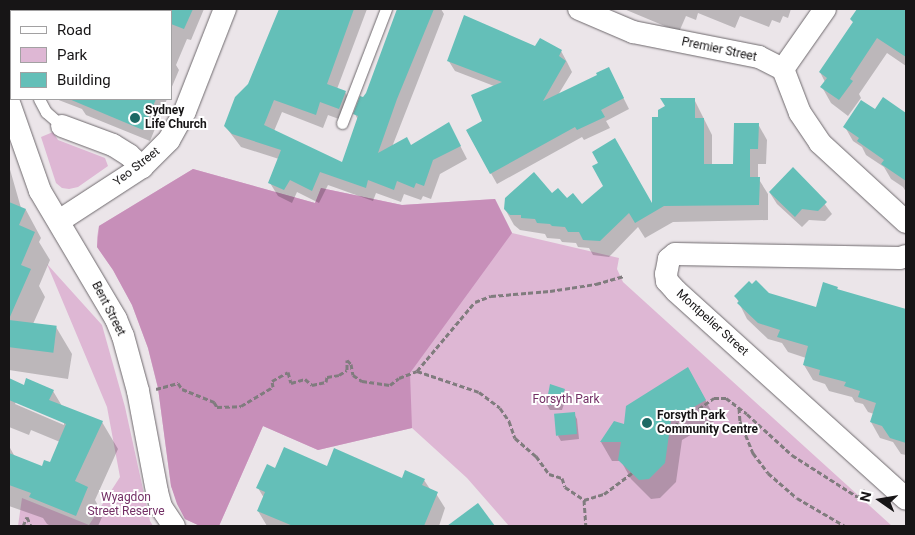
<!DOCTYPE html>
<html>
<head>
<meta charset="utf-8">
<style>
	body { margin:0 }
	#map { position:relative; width:915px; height:535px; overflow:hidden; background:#ebe5e9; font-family:Roboto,sans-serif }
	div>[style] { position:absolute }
	.green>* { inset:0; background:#deb7d4 }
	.forest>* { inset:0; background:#c78fb9 }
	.shadow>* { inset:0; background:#0003 }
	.building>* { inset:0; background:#64bfb8; transform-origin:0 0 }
	.path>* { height:3px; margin-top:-1.5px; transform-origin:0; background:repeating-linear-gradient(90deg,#807c7e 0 5px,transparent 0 7.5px) }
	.roads { filter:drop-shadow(0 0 1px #6e696d) drop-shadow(0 0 1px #6e696d) }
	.lane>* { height:11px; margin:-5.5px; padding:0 5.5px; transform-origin:5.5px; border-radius:5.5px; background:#fff }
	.street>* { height:22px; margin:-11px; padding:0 11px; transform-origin:11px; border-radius:11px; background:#fff }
	.dots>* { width:14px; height:14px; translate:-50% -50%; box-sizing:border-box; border:2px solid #fff; border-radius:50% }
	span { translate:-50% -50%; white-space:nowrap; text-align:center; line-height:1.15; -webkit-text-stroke:4px #fff; paint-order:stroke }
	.street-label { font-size:12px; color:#171516 }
	.poi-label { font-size:12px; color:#171516; font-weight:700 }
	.left { translate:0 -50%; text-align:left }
	.park-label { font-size:12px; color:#732f65 }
	.frame { position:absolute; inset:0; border:10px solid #171516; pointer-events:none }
	.legend { position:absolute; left:10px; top:10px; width:162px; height:90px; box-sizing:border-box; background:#fff; border:1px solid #a2a1a2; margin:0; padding:6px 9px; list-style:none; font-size:15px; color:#171516 }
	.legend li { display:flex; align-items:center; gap:10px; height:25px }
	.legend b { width:25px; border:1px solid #a2a1a2 }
	.north { position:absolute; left:855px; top:475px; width:50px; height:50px; -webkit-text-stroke:4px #fff; paint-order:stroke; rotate:283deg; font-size:14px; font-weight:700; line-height:20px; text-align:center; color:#171516 }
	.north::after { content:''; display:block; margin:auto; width:18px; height:22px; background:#171516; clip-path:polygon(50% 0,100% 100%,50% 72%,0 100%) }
</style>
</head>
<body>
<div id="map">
	<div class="green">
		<div style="clip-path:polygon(53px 132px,58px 140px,105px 158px,108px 166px,78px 187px,69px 189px,62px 188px,56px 183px,41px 137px)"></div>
		<div style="clip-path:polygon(193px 169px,315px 203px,321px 188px,402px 205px,495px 199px,512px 233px,619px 258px,617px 269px,623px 282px,892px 526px,509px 526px,467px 478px,412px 428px,318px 450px,263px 426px,219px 526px,200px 526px,185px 519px,171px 486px,158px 388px,148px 348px,132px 305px,113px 270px,97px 247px,97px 237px,99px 226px)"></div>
		<div style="clip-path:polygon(47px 264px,102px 325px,125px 407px,150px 521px,153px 526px,18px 526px,22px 498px,89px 525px,120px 477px,107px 407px)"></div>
	</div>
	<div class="forest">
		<div style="clip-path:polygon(193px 169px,315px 203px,321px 188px,402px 205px,495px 199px,512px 233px,410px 373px,412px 428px,318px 450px,263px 426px,219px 526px,200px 526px,185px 519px,177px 504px,171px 486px,158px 388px,148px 348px,132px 305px,113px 270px,97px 247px,99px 226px)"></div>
	</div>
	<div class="shadow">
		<div style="clip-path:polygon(74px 9px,204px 9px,191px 40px,187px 39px,176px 65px,179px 70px,171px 89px,171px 11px,76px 11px)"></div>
		<div style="clip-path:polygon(280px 9px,367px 9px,337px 89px,345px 92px,353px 106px,347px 122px,328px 115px,323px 128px,282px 112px,274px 131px,343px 164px,358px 120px,355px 114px,367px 93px,399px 9px,441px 9px,444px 14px,392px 147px,411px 146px,449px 124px,467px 159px,440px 174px,431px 199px,423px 196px,421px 200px,404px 194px,401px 202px,376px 193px,373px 201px,328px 185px,319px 203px,297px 192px,292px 203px,278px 196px,270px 183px,279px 159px,241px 147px,225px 126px,249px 85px)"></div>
		<div style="clip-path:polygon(624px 9px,791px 9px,788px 18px,783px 16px,780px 23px,772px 20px,769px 27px,740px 16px,735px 28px,698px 13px,696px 20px,686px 16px,679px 32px)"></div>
		<div style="clip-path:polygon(859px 9px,906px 9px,906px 66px,887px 53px,859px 94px,861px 98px,848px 116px,831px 103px,822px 87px,825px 82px,820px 72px,854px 23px,851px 19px)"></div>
		<div style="clip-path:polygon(536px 47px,561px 51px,567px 62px,572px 72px,558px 95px,614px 79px,629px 109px,606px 121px,610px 128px,584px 140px,582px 137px,497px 184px,467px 131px,484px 122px,494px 86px,455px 71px,448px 60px)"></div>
		<div style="clip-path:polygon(56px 99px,167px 99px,150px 141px,86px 115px,82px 109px)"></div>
		<div style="clip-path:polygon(694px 99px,712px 135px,712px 165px,734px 165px,758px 124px,767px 140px,766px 164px,758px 164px,758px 178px,768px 194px,768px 220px,673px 222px,645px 238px,638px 227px,609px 257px,593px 255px,589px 248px,578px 247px,576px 243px,562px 242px,560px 239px,547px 238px,545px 234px,520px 230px,514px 225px,505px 209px,552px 195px,582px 205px,653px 208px,660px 118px)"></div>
		<div style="clip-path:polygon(883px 99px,906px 115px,906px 192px,903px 187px,891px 179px,884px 167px,866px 155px,862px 147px,853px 141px,845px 127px,875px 111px)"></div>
		<div style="clip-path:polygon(9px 166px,21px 208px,26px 210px,41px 238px,39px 242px,50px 260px,39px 286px,45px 297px,33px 324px,56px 327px,72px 354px,68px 379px,9px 370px)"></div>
		<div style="clip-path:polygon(770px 193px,820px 198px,832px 214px,825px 221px,809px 220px,802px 227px,777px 204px)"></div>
		<div style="clip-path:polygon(837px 288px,839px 291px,906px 310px,906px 455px,901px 454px,893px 442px,880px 438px,871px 422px,874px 414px,868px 412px,863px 404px,855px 402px,852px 397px,829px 391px,825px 384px,813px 380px,804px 365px,806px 358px,788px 352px,782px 343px,768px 339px,747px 319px,736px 297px,769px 294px,816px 309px)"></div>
		<div style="clip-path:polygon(evenodd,9px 380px,24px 386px,53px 391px,62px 406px,102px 422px,118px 449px,95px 500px,103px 515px,98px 526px,51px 526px,47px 524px,43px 518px,9px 506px,9px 446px,15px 457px,43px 468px,50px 464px,60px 442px,31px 430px,29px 435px,9px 427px,9px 380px,16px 402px,64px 422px,64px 425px,15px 404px,16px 402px)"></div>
		<div style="clip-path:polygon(551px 386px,564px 390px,567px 395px,562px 410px,550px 410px,547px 405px)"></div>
		<div style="clip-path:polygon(699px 388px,716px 420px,682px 440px,676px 482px,660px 498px,651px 499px,631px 479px,621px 461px,612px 461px,601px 442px,614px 422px,625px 425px)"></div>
		<div style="clip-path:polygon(574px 414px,577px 419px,579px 439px,561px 441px,558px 436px)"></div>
		<div style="clip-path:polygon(327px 467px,403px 479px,424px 480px,430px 489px,435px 492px,445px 508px,439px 526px,267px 526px,258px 511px,264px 498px,258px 488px,275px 469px)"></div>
	</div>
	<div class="building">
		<div style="clip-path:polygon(171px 9px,193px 9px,184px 29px,171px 24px)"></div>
		<div style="clip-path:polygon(279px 9px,354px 9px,327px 84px,346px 91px,339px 109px,320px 102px,316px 115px,274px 100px,264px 125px,342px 162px,358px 116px,353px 114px,360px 96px,363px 97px,366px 93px,397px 9px,434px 9px,397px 99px,378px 153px,407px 137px,411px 145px,449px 122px,461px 146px,433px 160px,424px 186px,416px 183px,414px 188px,397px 181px,394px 190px,368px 180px,366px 188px,320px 172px,312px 191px,290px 180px,284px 190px,268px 183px,281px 150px,232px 134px,224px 126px,235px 97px,248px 84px)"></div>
		<div style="clip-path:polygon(857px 9px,906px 9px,906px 57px,877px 38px,850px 79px,853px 81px,839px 100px,820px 87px,827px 78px,819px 72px,853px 22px,850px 19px)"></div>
		<div style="clip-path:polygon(464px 15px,535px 46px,540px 38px,562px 50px,559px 56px,566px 61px,543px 101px,597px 75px,596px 73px,609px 67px,624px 98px,601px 110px,605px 117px,577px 130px,575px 127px,490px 174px,466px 130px,482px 121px,471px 95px,502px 82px,447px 61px)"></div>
		<div style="clip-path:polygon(883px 97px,906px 113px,906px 181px,881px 164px,884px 160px,857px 141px,859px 138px,843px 127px,861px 100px,875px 109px)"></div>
		<div style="clip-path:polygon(660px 98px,695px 98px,695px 118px,704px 118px,704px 164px,733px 164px,734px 123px,759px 123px,758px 149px,750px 149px,750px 177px,760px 177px,759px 205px,664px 206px,635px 223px,629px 213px,600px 241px,583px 240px,579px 232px,568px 232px,565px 227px,552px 226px,550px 224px,537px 223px,535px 219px,521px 218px,521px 215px,510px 215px,504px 209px,505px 198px,534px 172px,552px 193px,558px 188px,567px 198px,573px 193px,582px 204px,603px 186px,592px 166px,598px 163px,592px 152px,615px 138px,652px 203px,652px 117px,658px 117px,658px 110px,665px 106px)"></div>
		<div style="clip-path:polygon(69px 99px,156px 99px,143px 130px)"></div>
		<div style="clip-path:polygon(793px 167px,827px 202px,818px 211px,802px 209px,795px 217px,769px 192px)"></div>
		<div style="clip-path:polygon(9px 202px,26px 209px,19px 225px,35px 232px,21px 265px,31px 269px,9px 319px)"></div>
		<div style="clip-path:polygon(756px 280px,769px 293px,816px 307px,823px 282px,838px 287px,837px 289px,906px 309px,906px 443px,890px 438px,882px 426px,870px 422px,876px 403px,858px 397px,860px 391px,844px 386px,846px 382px,819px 375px,820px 370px,803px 365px,808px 346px,777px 337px,780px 330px,758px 323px,737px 303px,739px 301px,734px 296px,749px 281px,752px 284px)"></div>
		<div style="left:9px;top:320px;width:48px;height:27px;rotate:7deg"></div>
		<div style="clip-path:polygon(688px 367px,706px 400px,671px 420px,665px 463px,649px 479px,639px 480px,618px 460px,621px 442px,600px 442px,614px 421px,624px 424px,626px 406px)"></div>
		<div style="clip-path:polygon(9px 378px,24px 385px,26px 378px,54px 390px,49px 400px,103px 421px,75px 481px,88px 487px,76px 516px,29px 497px,31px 493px,9px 485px,9px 453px,42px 466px,44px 460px,50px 462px,66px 424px,9px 400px)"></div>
		<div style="clip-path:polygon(550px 384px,565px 389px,559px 405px,546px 405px)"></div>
		<div style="left:575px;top:412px;width:22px;height:21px;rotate:85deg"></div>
		<div style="clip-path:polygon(284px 447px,327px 466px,334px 448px,402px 478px,405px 470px,425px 479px,422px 485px,438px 492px,424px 526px,293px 526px,257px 511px,265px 492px,256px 488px,267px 464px,275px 468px)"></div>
		<div style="clip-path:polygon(478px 503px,495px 526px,447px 526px)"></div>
	</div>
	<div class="path">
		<div style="left:417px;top:371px;width:65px;rotate:18.7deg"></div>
		<div style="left:479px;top:392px;width:26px;rotate:37deg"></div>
		<div style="left:500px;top:408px;width:16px;rotate:55deg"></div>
		<div style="left:509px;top:421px;width:18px;rotate:71deg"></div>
		<div style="left:515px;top:438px;width:28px;rotate:41deg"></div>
		<div style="left:536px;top:456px;width:22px;rotate:54deg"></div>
		<div style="left:549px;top:474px;width:14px;rotate:17deg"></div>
		<div style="left:562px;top:478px;width:9px;rotate:72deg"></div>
		<div style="left:565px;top:487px;width:23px;rotate:34deg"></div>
		<div style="left:584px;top:500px;width:21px;rotate:-17deg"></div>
		<div style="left:604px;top:494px;width:35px;rotate:-37deg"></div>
		<div style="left:156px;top:389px;width:23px;rotate:-15deg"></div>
		<div style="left:178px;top:383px;width:7px;rotate:56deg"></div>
		<div style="left:182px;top:389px;width:35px;rotate:22deg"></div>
		<div style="left:214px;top:402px;width:6px;rotate:59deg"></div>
		<div style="left:217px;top:407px;width:24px;rotate:-2deg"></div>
		<div style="left:241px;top:406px;width:37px;rotate:-31deg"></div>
		<div style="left:273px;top:387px;width:6px;rotate:-99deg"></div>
		<div style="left:272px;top:381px;width:18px;rotate:-29deg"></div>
		<div style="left:288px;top:372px;width:11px;rotate:75deg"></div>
		<div style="left:291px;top:383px;width:15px;rotate:-16deg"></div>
		<div style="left:305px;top:379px;width:9px;rotate:41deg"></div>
		<div style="left:312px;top:385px;width:14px;rotate:-12deg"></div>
		<div style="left:326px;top:382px;width:5px;rotate:-79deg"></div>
		<div style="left:327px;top:377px;width:12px;rotate:-9deg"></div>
		<div style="left:339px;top:375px;width:9px;rotate:-32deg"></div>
		<div style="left:347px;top:370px;width:10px;rotate:-90deg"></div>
		<div style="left:347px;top:360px;width:6px;rotate:45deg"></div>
		<div style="left:351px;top:364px;width:11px;rotate:80deg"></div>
		<div style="left:353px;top:375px;width:11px;rotate:34deg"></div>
		<div style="left:362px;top:381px;width:28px;rotate:8deg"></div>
		<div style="left:390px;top:385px;width:11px;rotate:-38deg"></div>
		<div style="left:399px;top:378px;width:19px;rotate:-21deg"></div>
		<div style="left:417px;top:371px;width:90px;rotate:-50deg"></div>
		<div style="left:475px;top:302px;width:17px;rotate:-21deg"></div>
		<div style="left:491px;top:296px;width:59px;rotate:-4.8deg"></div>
		<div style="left:550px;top:291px;width:47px;rotate:-8.7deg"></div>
		<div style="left:596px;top:284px;width:29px;rotate:-16deg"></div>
		<div style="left:739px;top:408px;width:13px;rotate:86deg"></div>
		<div style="left:740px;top:421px;width:35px;rotate:68deg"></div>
		<div style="left:753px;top:453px;width:25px;rotate:53deg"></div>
		<div style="left:768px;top:473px;width:38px;rotate:41deg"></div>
		<div style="left:797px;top:498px;width:56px;rotate:30.3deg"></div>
		<div style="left:671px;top:425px;width:3px;rotate:18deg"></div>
		<div style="left:674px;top:426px;width:49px;rotate:-35deg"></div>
		<div style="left:714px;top:398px;width:12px"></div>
		<div style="left:726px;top:398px;width:26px;rotate:37deg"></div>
		<div style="left:747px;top:414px;width:61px;rotate:42.3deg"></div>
		<div style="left:792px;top:455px;width:78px;rotate:32.5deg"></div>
		<div style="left:858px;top:497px;width:10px;rotate:-45deg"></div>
		<div style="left:584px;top:500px;width:26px;rotate:86deg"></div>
		<div style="left:23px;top:526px;width:10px;rotate:-66deg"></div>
		<div style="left:27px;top:517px;width:10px;rotate:66deg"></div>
	</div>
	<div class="roads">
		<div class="lane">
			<div style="left:39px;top:99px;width:15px;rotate:62deg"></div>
			<div style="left:46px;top:112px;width:21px;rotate:41deg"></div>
			<div style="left:342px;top:123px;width:122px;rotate:-68.9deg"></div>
		</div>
		<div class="street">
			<div style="left:579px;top:9px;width:59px;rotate:23.1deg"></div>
			<div style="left:633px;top:32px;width:128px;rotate:11.2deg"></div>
			<div style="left:759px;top:57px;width:27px;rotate:27deg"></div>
			<div style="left:783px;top:69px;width:47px;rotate:68.9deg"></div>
			<div style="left:800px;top:113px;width:36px;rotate:56deg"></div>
			<div style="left:820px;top:143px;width:117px;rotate:42.6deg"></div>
			<div style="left:783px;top:69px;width:73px;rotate:-55deg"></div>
			<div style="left:9px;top:103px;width:93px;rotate:70.6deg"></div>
			<div style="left:40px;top:191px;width:149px;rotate:59.3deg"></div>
			<div style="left:116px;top:319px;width:18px;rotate:68deg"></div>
			<div style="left:123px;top:336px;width:57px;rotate:74.7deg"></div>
			<div style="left:138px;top:391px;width:103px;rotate:79.3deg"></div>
			<div style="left:157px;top:492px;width:16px;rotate:75deg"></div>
			<div style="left:161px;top:507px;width:23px;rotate:56deg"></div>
			<div style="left:62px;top:126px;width:54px;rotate:20.4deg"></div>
			<div style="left:113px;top:145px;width:19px;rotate:32deg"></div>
			<div style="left:129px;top:155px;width:18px;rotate:43deg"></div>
			<div style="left:59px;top:221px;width:99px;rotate:-33deg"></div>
			<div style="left:142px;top:167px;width:38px;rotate:-45deg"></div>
			<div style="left:169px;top:140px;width:33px;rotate:-61deg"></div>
			<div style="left:185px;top:111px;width:110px;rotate:-68.6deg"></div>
			<div style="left:906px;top:256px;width:6px;rotate:162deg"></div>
			<div style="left:900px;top:258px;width:225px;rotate:-179deg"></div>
			<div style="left:675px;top:254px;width:8px;rotate:140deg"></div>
			<div style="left:669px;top:259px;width:15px;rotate:101deg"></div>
			<div style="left:666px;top:274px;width:7px;rotate:82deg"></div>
			<div style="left:667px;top:281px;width:13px;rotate:48deg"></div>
			<div style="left:676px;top:291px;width:310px;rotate:42.1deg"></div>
		</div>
	</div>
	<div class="dots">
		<div style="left:135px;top:118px;background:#1d6964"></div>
		<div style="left:647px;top:423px;background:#1d6964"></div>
	</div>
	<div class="street-label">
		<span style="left:719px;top:50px;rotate:12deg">Premier Street</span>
		<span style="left:137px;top:167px;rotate:-38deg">Yeo Street</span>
		<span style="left:108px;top:309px;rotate:63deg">Bent Street</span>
		<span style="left:712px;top:323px;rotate:42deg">Montpelier Street</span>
	</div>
	<div class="poi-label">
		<span class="left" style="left:145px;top:118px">Sydney<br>Life Church</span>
		<span class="left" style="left:657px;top:423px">Forsyth Park<br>Community Centre</span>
	</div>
	<div class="park-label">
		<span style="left:566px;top:400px">Forsyth Park</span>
		<span style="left:126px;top:505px">Wyagdon<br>Street Reserve</span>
	</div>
	<div class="frame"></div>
	<ul class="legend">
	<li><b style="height:6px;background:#fff"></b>Road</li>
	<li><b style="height:14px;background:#deb7d4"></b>Park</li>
	<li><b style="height:14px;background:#64bfb8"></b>Building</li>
	</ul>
	<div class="north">N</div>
</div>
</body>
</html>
